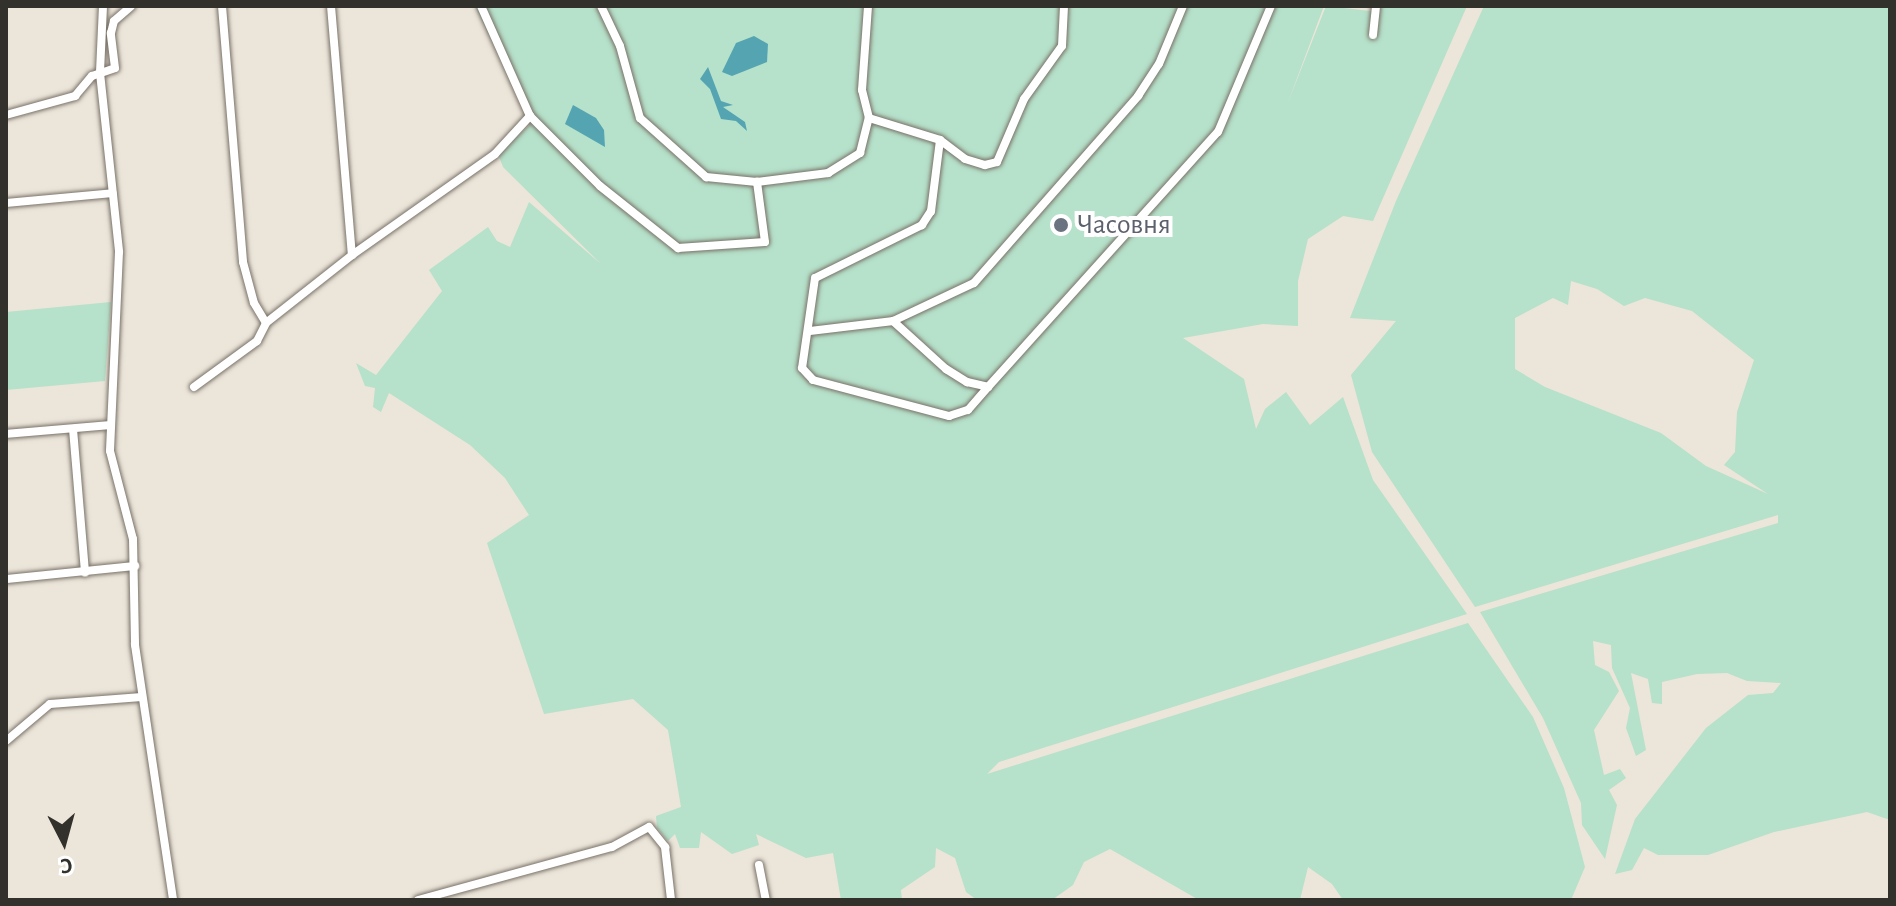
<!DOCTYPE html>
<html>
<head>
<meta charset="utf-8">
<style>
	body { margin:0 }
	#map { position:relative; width:1896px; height:906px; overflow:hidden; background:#ece5da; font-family:"Alegreya Sans",sans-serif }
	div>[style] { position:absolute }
	.green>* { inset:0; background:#b6e1ca }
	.water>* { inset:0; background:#55a4b2 }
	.roads { filter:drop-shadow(0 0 2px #797268) drop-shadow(0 0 2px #797268) }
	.street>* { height:8px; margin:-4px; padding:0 4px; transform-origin:4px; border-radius:4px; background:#fff }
	.dots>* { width:22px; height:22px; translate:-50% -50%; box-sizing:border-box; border:4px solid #fff; border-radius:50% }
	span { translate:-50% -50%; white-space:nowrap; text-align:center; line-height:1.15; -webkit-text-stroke:8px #fff; paint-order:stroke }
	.worship-label { font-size:28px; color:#5b616d }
	.left { translate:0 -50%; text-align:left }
	.frame { position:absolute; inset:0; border:8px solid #33312c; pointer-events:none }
	.north { position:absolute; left:24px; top:802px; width:80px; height:80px; -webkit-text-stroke:6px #fff; paint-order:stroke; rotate:174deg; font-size:22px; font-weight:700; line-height:32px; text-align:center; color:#33312c }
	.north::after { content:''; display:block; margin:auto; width:28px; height:36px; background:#33312c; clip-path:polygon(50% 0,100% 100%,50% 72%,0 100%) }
</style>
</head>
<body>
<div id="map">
	<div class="green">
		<div style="clip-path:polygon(475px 6px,1324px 6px,1287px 105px,1326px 6px,1379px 12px,1382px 6px,1467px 6px,1373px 221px,1343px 216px,1308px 239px,1298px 281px,1298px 326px,1263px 324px,1183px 338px,1244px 379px,1256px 429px,1265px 409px,1286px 392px,1310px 425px,1343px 397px,1373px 480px,1467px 614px,999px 762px,987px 774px,1468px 623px,1533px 717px,1564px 788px,1585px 867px,1571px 900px,1343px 900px,1332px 884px,1308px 867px,1300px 900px,1199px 900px,1110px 849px,1084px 862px,1073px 885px,1052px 900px,977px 900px,966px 892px,955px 858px,936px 848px,935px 867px,901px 890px,902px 900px,841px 900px,833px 853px,806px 858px,756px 834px,759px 845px,732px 854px,701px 832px,699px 848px,680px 848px,675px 834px,668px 841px,657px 828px,656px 816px,681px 807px,668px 730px,633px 699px,544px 714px,487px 543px,529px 515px,505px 478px,470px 445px,389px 393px,381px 412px,373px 407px,375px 388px,365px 386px,356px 363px,376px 375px,442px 291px,429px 270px,488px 227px,497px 241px,510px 247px,529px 202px,601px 264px,503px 167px,498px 154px,531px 124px)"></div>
		<div style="clip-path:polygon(evenodd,1484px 6px,1890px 6px,1890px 820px,1867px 812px,1774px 832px,1708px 855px,1658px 855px,1644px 848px,1632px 870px,1615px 874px,1635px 819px,1706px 728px,1748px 695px,1773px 693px,1781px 683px,1747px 681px,1727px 673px,1697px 674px,1662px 682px,1662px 704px,1652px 703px,1648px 679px,1631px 673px,1646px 750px,1636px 756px,1626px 728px,1630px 708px,1612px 668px,1611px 645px,1593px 641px,1595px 665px,1609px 672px,1619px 691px,1594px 730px,1604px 775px,1620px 769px,1626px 778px,1609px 790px,1617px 805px,1605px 859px,1582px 825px,1581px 803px,1543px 718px,1480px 612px,1778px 523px,1778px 515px,1475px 607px,1372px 452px,1351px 375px,1396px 321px,1350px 318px,1396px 201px,1484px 6px,1571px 281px,1597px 289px,1624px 306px,1645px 298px,1692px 311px,1754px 360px,1737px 412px,1735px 452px,1724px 465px,1768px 494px,1706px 466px,1661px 433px,1545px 387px,1515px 369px,1515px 318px,1553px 298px,1568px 305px,1571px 281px)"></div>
		<div style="clip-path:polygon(111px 302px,105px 381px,6px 390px,6px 312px)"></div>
	</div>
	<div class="water">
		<div style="clip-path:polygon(754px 36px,768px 44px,767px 62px,732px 76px,722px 72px,736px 43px)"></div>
		<div style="clip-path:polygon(708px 67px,721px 101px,733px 105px,723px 107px,745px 122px,747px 131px,736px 121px,721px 119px,710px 89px,700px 79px)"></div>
		<div style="clip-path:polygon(573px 105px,596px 118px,604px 130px,605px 147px,565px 124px)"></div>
	</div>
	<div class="roads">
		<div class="street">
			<div style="left:103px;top:6px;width:67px;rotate:92.6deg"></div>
			<div style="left:100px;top:73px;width:180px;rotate:83.9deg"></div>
			<div style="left:119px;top:252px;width:199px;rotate:92.6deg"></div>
			<div style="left:110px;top:451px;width:91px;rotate:75.4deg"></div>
			<div style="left:133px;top:539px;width:106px;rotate:88.9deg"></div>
			<div style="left:135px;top:645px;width:258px;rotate:81.5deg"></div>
			<div style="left:222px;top:6px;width:257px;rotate:85.3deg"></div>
			<div style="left:243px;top:262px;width:42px;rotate:75deg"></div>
			<div style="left:254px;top:303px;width:23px;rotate:59deg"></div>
			<div style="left:331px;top:6px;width:250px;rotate:85.2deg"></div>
			<div style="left:481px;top:6px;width:120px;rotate:66deg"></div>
			<div style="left:530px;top:116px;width:99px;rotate:45deg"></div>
			<div style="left:600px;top:186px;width:100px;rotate:38.5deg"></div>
			<div style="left:678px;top:248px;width:87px;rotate:-3.9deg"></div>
			<div style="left:765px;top:242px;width:61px;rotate:-97.6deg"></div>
			<div style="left:601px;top:6px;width:44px;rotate:64.6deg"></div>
			<div style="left:620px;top:46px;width:75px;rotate:74.5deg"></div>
			<div style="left:640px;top:118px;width:89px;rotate:41.8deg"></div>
			<div style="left:706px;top:177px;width:51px;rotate:5.6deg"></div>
			<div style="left:757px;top:182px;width:72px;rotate:-7.2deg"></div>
			<div style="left:828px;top:173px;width:38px;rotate:-32deg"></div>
			<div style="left:860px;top:153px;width:36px;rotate:-76deg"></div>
			<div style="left:869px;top:118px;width:29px;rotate:-104deg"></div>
			<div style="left:862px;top:90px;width:84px;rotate:-85.9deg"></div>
			<div style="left:1373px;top:35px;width:29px;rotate:-84deg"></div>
			<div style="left:6px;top:115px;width:72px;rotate:-15.4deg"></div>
			<div style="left:75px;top:96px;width:26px;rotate:-50deg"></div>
			<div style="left:92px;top:76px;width:24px;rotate:-19deg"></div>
			<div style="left:115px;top:68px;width:35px;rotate:-97deg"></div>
			<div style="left:111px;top:33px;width:12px;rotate:-76deg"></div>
			<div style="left:114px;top:21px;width:23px;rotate:-41deg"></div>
			<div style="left:869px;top:118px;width:74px;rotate:17.2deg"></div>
			<div style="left:940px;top:140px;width:31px;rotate:37deg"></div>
			<div style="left:965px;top:159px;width:21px;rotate:17deg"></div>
			<div style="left:985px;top:165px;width:12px;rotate:-14deg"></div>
			<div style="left:997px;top:162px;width:69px;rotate:-66.8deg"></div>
			<div style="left:1024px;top:99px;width:65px;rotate:-54.4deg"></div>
			<div style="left:1062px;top:46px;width:40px;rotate:-87.1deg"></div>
			<div style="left:940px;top:140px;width:72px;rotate:97.2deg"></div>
			<div style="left:931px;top:211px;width:17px;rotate:123deg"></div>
			<div style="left:922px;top:225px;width:119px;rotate:153.6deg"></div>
			<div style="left:815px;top:278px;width:91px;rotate:98.2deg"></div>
			<div style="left:802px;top:368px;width:16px;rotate:47deg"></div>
			<div style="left:813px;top:380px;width:141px;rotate:14.8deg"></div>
			<div style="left:949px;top:416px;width:20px;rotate:-18deg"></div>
			<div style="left:968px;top:410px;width:30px;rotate:-49deg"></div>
			<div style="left:6px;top:203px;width:107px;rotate:-5.3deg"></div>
			<div style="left:893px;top:321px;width:72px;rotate:42.2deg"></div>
			<div style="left:946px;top:369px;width:25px;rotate:32deg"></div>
			<div style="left:967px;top:382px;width:22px;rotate:13deg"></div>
			<div style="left:988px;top:387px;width:343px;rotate:-48deg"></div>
			<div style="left:1218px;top:132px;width:137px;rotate:-67.2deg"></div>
			<div style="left:810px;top:331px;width:84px;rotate:-6.9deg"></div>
			<div style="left:893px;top:321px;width:89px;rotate:-25.1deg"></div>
			<div style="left:974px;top:283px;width:249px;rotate:-48.7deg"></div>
			<div style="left:1138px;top:96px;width:38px;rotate:-57deg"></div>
			<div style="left:1159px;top:64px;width:63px;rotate:-67.5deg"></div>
			<div style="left:194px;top:387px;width:78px;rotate:-36.1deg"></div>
			<div style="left:257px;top:341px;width:20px;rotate:-63deg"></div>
			<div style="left:266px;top:323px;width:110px;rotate:-38.3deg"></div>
			<div style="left:352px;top:255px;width:175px;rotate:-35.2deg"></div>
			<div style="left:495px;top:154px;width:52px;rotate:-47.4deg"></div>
			<div style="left:73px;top:429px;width:144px;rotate:85.2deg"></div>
			<div style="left:6px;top:434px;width:104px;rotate:-4.9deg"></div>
			<div style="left:6px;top:579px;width:130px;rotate:-5.8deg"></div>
			<div style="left:6px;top:741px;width:57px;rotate:-40.1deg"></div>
			<div style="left:50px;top:704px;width:92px;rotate:-4.4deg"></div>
			<div style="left:759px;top:865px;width:36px;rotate:79deg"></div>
			<div style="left:418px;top:900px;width:201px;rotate:-15.3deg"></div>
			<div style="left:612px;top:847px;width:42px;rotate:-28.4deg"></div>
			<div style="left:649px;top:827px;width:26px;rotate:51deg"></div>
			<div style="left:665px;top:847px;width:53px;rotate:83.5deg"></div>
		</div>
	</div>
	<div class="dots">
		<div style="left:1061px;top:225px;background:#6b7280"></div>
	</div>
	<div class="worship-label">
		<span class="left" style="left:1077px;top:225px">Часовня</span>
	</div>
	<div class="frame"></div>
	<div class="north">С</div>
</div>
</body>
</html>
